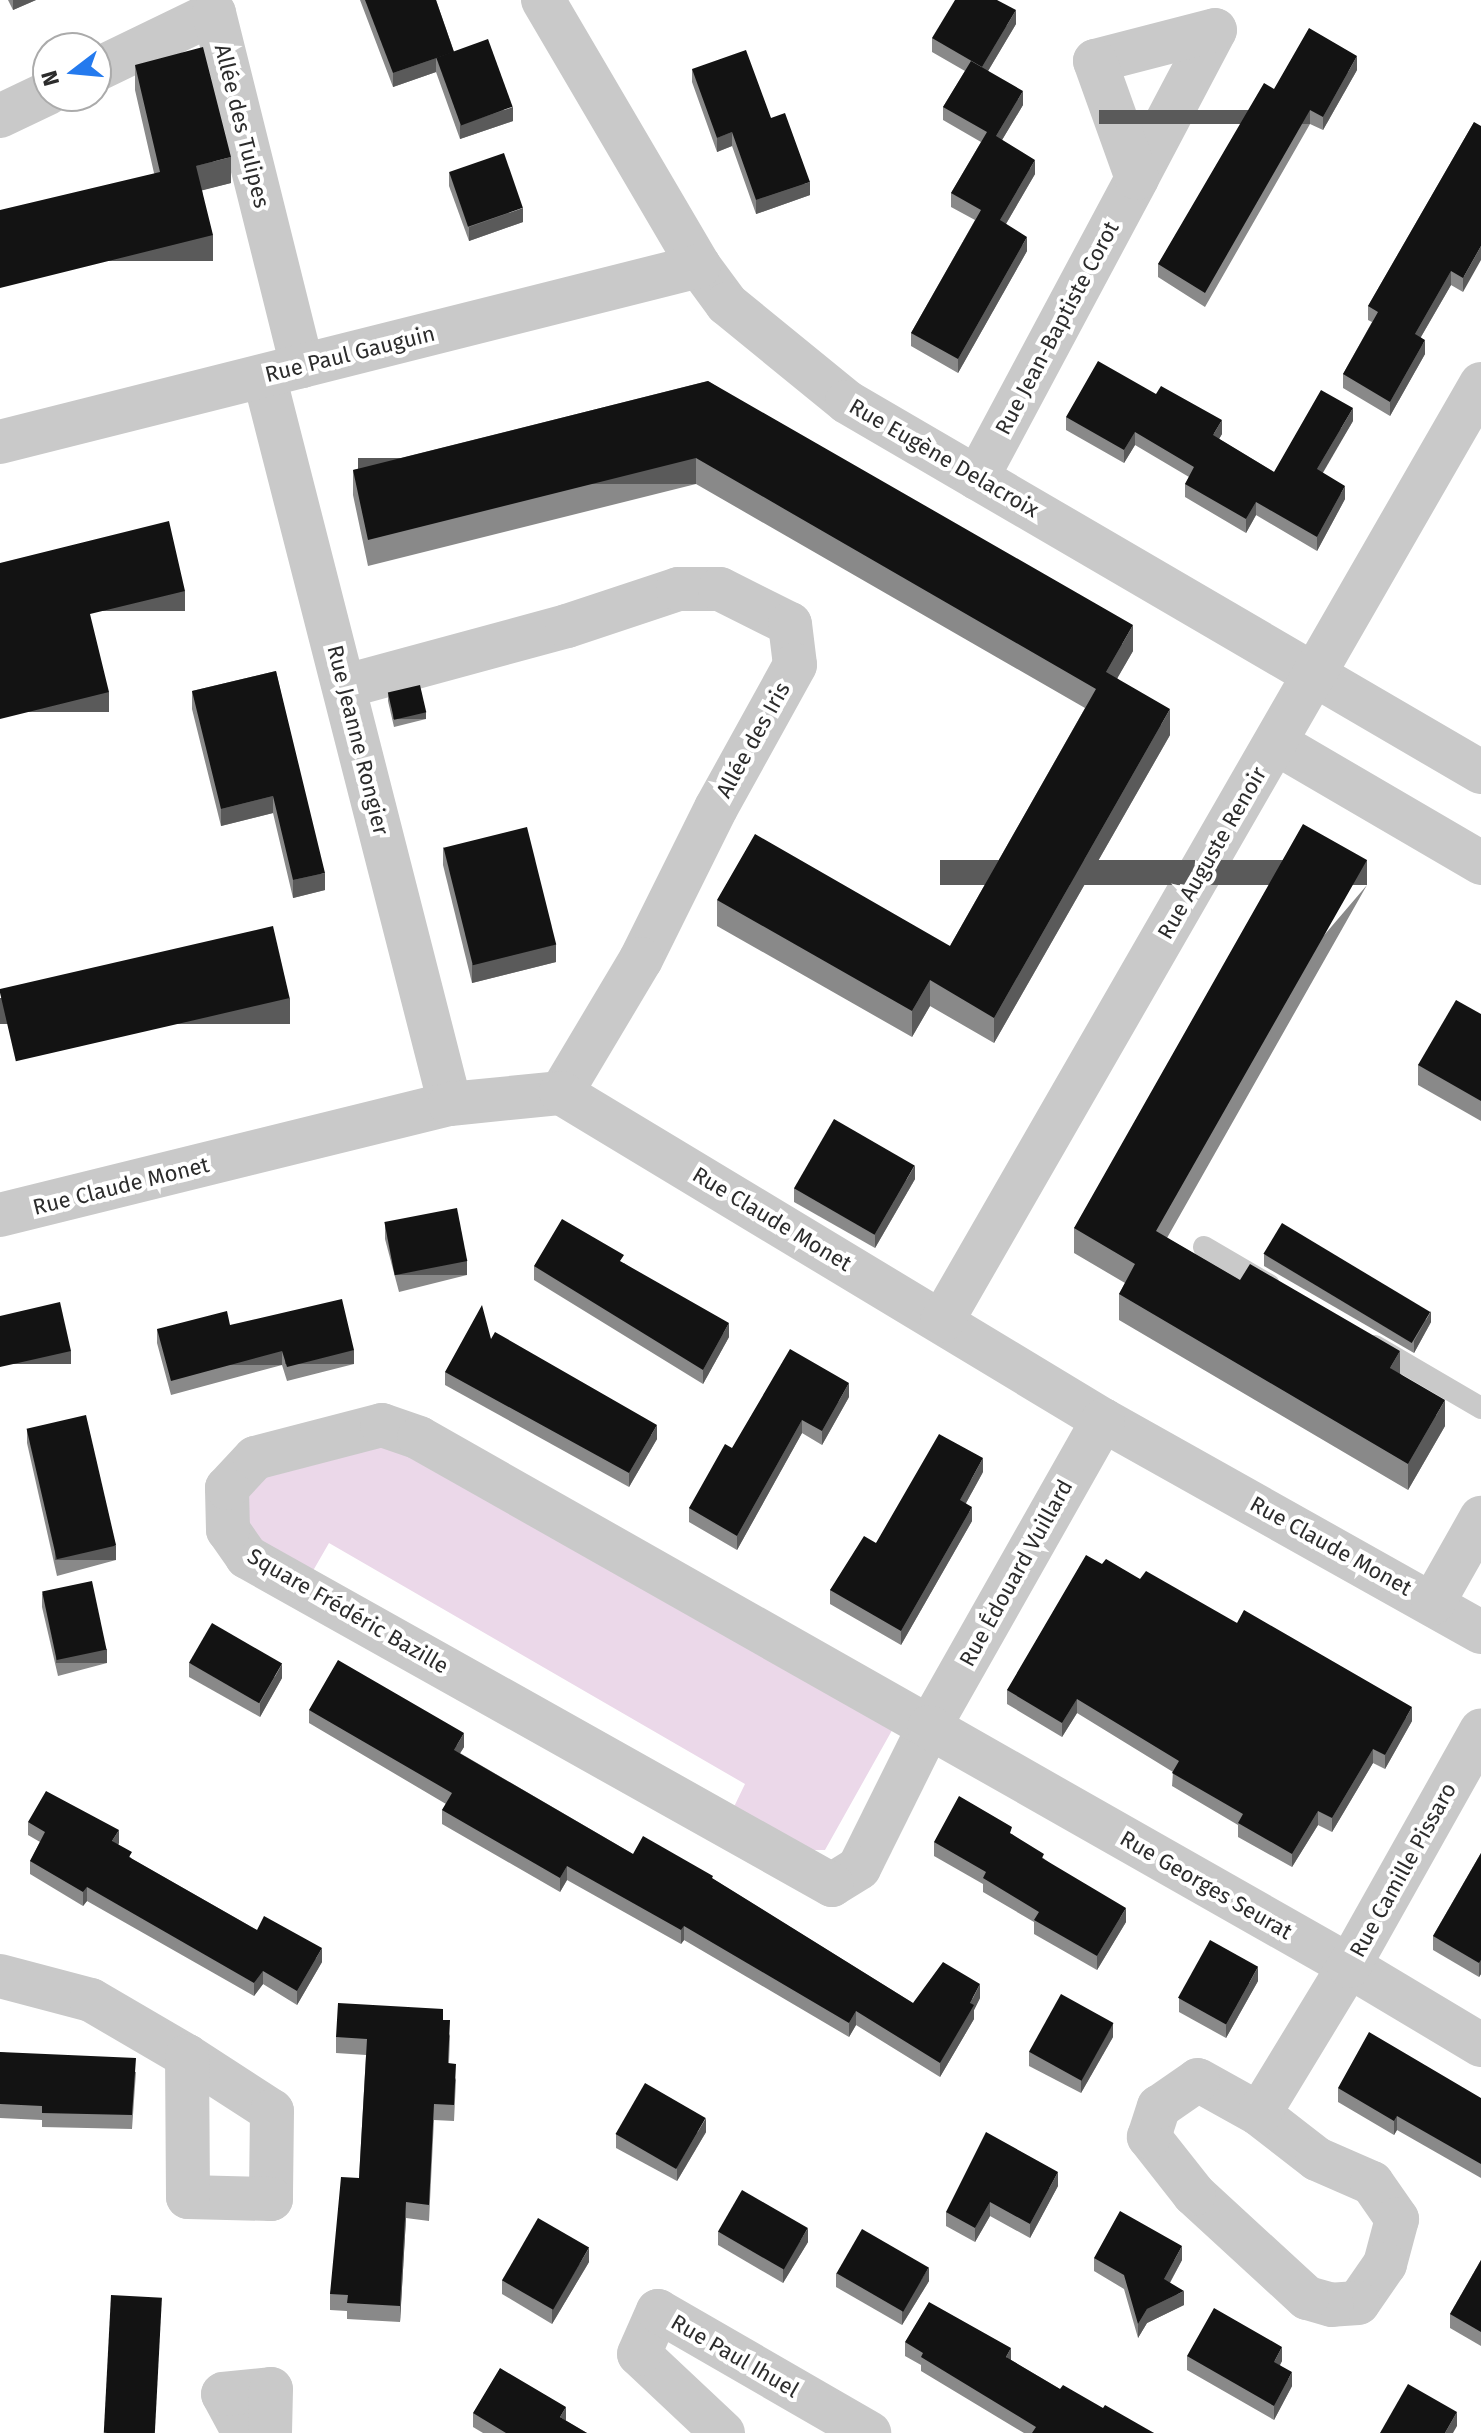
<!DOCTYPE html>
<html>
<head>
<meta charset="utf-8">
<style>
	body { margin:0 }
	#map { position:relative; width:1481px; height:2433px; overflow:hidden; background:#fff; font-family:"Fira Sans",sans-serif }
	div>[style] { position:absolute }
	.green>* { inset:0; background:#ebd8e9 }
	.service>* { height:22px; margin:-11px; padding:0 11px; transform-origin:11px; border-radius:11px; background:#c9c9c9 }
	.minor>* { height:44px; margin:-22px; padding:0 22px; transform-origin:22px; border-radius:22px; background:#c9c9c9 }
	.wall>* { inset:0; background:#898989 }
	.shaded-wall>* { inset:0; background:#5a5a5a; transform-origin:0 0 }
	.building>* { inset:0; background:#131313; transform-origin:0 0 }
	span { translate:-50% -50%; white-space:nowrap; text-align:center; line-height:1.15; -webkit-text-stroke:8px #fff; paint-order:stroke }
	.street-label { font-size:22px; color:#2c2c2c }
	.north { position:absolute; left:32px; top:32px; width:80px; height:80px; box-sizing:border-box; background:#fff; border:2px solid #ababab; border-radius:50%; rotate:254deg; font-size:22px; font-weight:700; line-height:32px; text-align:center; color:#2c2c2c }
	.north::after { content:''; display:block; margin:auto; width:28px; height:36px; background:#247aee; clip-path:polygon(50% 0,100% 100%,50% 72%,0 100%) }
</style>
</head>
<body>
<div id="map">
	<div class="green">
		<div style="clip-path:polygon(376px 1438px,895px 1725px,825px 1850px,802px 1850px,731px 1813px,745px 1784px,329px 1543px,310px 1576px,249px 1537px,240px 1501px,258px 1472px)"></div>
	</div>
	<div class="service">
		<div style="left:1204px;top:1247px;width:75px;rotate:30.3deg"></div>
		<div style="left:1375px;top:1346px;width:123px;rotate:30.3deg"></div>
	</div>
	<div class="minor">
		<div style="left:543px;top:0;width:308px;rotate:59.6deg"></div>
		<div style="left:699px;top:266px;width:47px;rotate:53.6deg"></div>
		<div style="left:727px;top:304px;width:155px;rotate:39.2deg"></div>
		<div style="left:847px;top:402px;width:734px;rotate:30.27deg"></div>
		<div style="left:96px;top:70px;width:131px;rotate:-25.8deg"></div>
		<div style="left:214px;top:13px;width:364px;rotate:76deg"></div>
		<div style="left:0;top:116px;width:53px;rotate:-25.6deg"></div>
		<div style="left:264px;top:376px;width:751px;rotate:75.67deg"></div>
		<div style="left:0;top:442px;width:721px;rotate:-14.13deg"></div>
		<div style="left:977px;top:478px;width:340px;rotate:-61.9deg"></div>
		<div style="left:1137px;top:178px;width:167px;rotate:-62.2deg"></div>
		<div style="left:1215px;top:30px;width:124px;rotate:165.5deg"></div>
		<div style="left:1095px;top:61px;width:124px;rotate:70.3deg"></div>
		<div style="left:346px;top:686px;width:229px;rotate:-15.2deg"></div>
		<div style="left:567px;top:626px;width:117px;rotate:-18.4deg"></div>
		<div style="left:678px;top:589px;width:42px"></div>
		<div style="left:720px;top:589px;width:78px;rotate:26.6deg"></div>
		<div style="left:790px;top:624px;width:41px;rotate:83deg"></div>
		<div style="left:795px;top:665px;width:163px;rotate:118.9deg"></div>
		<div style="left:716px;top:808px;width:169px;rotate:116.4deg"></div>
		<div style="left:641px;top:959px;width:156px;rotate:120.8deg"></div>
		<div style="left:1276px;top:743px;width:238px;rotate:30.3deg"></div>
		<div style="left:0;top:1215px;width:463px;rotate:-13.9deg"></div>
		<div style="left:450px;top:1104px;width:112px;rotate:-5.7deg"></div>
		<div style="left:561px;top:1093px;width:633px;rotate:31.1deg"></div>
		<div style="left:1103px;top:1420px;width:433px;rotate:29.3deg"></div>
		<div style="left:942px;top:1321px;width:1081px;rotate:-60.09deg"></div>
		<div style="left:1103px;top:1420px;width:353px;rotate:119.5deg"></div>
		<div style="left:929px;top:1727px;width:157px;rotate:116.4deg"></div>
		<div style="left:859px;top:1868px;width:32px;rotate:148deg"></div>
		<div style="left:832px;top:1885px;width:671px;rotate:-150.72deg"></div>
		<div style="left:247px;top:1557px;width:33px;rotate:-125deg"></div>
		<div style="left:228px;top:1530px;width:42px;rotate:-91.4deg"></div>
		<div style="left:227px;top:1488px;width:41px;rotate:-47deg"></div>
		<div style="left:255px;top:1458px;width:131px;rotate:-14.6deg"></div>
		<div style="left:382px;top:1425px;width:39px;rotate:19deg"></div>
		<div style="left:419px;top:1438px;width:586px;rotate:29.54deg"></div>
		<div style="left:929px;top:1727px;width:483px;rotate:29.6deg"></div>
		<div style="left:1349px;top:1966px;width:154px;rotate:30.9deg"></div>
		<div style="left:1433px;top:1603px;width:98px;rotate:-60.5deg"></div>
		<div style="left:0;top:1976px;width:94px;rotate:14.8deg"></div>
		<div style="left:91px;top:2000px;width:111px;rotate:30.3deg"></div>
		<div style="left:187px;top:2056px;width:101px;rotate:32.9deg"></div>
		<div style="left:272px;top:2111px;width:88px;rotate:90.7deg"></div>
		<div style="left:271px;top:2199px;width:83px;rotate:-178.6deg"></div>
		<div style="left:188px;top:2197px;width:141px;rotate:-90.4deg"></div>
		<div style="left:1198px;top:2080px;width:70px;rotate:29.1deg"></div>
		<div style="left:1259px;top:2114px;width:73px;rotate:37.8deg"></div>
		<div style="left:1317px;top:2159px;width:60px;rotate:23.6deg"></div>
		<div style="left:1372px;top:2183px;width:44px;rotate:55.2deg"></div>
		<div style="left:1397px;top:2219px;width:47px;rotate:104.9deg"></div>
		<div style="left:1385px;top:2264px;width:47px;rotate:124.7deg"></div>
		<div style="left:1358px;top:2303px;width:26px;rotate:176deg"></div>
		<div style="left:1332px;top:2305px;width:26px;rotate:-164deg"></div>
		<div style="left:1307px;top:2298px;width:154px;rotate:-137.4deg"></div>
		<div style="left:1194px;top:2194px;width:73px;rotate:-128.3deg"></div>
		<div style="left:1149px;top:2137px;width:32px;rotate:-72deg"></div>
		<div style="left:1159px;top:2107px;width:47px;rotate:-34.7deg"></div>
		<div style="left:1259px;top:2114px;width:173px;rotate:-58.7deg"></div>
		<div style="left:1349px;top:1966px;width:270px;rotate:-60.7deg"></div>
		<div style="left:244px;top:2433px;width:44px;rotate:-118.3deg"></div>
		<div style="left:223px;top:2394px;width:48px;rotate:-5.9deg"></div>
		<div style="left:271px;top:2389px;width:44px;rotate:91.3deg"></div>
		<div style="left:723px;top:2433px;width:115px;rotate:-136.8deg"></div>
		<div style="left:639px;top:2354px;width:47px;rotate:-66.2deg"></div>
		<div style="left:658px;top:2311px;width:244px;rotate:30deg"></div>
	</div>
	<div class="wall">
		<div style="clip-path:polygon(8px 0,36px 0,13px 10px)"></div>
		<div style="clip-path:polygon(360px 0,436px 0,454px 52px,513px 121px,460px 139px,436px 72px,393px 87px)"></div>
		<div style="clip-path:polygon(1016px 24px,988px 71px,1023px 105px,1002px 140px,1035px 174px,1006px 224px,1027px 251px,958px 373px,911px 346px,911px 333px,975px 220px,951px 207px,951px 193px,981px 142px,943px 120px,943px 107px,965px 71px,932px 52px,932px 38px)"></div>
		<div style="clip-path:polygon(135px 65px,231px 183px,202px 190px,213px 261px,154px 173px,135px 90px)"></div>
		<div style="clip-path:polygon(692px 69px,771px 118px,810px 195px,756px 214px,732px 146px,717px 152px,692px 82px)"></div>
		<div style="clip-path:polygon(1357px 70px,1323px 130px,1310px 124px,1205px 307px,1158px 277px,1158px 264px,1274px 89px)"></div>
		<div style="clip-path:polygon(1474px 122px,1463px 292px,1451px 285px,1421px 337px,1425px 354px,1390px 416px,1343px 388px,1343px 374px,1372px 322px,1368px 320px,1368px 306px)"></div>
		<div style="clip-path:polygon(449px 172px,523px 222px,469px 241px,449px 186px)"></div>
		<div style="clip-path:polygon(708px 381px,1133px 651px,1117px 678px,1170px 735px,994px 1043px,930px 1006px,912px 1037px,717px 926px,717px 900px,950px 946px,1085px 708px,696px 484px,368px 566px,353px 495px,353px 470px)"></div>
		<div style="clip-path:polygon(1066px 417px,1222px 434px,1219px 439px,1274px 472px,1353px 421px,1322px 472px,1345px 499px,1317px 551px,1256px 515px,1246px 533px,1185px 497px,1185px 484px,1189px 477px,1135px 445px,1124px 463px,1066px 430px)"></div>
		<div style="clip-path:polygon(276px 671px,325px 890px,293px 898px,273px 813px,221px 826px,192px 709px,192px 691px)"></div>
		<div style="clip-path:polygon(388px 694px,426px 719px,394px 727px,388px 701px)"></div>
		<div style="clip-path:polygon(443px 847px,556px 962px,472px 983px,443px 865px)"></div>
		<div style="clip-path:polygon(1367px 885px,1167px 1238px,1400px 1373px,1445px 1426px,1408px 1490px,1119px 1320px,1119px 1294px,1125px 1283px,1074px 1253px,1074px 1228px)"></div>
		<div style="clip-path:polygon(1481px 1014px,1481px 1121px,1418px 1085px,1418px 1065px)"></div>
		<div style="clip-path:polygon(915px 1179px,875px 1248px,794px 1202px,794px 1188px)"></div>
		<div style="clip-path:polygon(385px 1225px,467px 1275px,399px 1292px,385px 1239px)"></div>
		<div style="clip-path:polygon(1264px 1254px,1431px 1322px,1414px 1353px,1264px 1266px)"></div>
		<div style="clip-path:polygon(624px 1263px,729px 1337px,703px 1384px,534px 1280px,534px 1266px)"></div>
		<div style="clip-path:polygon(230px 1325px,354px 1364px,287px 1381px,282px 1365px,171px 1395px,157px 1343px,157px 1329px)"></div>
		<div style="clip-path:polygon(491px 1339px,657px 1439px,629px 1487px,445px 1385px,445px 1372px)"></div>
		<div style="clip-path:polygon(849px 1397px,822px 1445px,802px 1433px,737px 1550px,689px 1522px,689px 1508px,732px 1448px)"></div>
		<div style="clip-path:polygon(27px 1429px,116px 1560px,57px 1576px,27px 1443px)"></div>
		<div style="clip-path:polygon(983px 1472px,966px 1503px,972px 1521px,901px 1645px,830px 1604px,830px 1590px,876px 1543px)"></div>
		<div style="clip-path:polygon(1102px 1564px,1140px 1579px,1237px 1623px,1412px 1721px,1385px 1769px,1373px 1763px,1332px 1832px,1318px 1825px,1292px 1867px,1238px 1837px,1238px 1825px,1172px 1786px,1173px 1772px,1077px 1713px,1062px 1737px,1007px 1704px,1007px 1690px)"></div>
		<div style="clip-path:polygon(42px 1593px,107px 1663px,58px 1676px,42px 1607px)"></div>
		<div style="clip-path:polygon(189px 1663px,282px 1678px,260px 1717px,189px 1677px)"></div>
		<div style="clip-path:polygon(309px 1710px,464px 1747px,460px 1753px,633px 1854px,713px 1879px,913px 2003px,980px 1998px,974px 2010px,974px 2019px,940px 2077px,856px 2025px,849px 2037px,684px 1940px,681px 1944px,567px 1880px,560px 1892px,442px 1824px,442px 1810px,446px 1804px,309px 1723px)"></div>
		<div style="clip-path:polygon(28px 1822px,119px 1843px,118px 1844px,132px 1859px,257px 1930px,322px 1962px,297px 2005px,263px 1984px,254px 1996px,87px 1901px,83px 1906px,30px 1874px,30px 1861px,40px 1842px,28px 1835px)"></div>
		<div style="clip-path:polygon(1012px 1834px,1126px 1922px,1097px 1970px,1034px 1934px,1034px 1922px,983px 1892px,983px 1884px,934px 1856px,934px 1842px)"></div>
		<div style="clip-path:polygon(1481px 1853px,1481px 1974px,1479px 1977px,1433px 1950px,1433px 1936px)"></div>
		<div style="clip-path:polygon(1258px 1981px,1226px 2038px,1179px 2012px,1179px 1998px)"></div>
		<div style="clip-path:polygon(443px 2020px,450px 2036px,449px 2063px,456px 2080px,454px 2121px,434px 2120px,429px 2221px,406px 2218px,400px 2322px,347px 2319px,347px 2311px,330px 2310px,330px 2294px,359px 2178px,366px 2055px,336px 2053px,336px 2037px)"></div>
		<div style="clip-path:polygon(1113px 2037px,1081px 2093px,1029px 2066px,1029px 2052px)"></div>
		<div style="clip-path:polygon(0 2052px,136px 2072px,132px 2129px,42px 2127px,42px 2120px,0 2118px)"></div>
		<div style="clip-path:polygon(1338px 2088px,1481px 2098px,1481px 2178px,1397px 2130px,1394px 2135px,1338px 2102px)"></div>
		<div style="clip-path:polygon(706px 2132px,677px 2181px,616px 2148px,616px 2134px)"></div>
		<div style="clip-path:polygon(1058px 2186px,1030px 2238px,990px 2216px,975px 2242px,946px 2226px,946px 2212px)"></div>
		<div style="clip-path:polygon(718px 2231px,808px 2242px,783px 2283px,718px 2245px)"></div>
		<div style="clip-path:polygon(1094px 2258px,1182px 2260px,1170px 2283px,1184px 2305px,1147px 2323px,1138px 2338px,1124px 2289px,1094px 2271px)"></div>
		<div style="clip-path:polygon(1481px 2260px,1481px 2346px,1450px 2328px,1450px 2314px)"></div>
		<div style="clip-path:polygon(589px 2262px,552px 2324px,502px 2294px,502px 2280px)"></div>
		<div style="clip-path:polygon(836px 2273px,929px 2281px,902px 2325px,836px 2287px)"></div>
		<div style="clip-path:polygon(905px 2342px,1011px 2360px,1060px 2389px,1154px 2433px,1024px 2433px,921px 2371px,921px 2365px,905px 2356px)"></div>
		<div style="clip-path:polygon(1187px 2356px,1282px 2361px,1280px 2365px,1292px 2386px,1274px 2420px,1187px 2370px)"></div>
		<div style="clip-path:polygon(473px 2413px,566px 2421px,587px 2433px,483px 2433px,473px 2427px)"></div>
	</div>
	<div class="shaded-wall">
		<div style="clip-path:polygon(13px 0,36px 0,13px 10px)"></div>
		<div style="clip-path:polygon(1016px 10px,1016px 24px,982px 81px,982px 67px)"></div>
		<div style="clip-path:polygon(454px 52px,436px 58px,436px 72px,393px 87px,393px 73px)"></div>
		<div style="clip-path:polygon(1357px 56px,1357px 70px,1323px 130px,1323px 117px)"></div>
		<div style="clip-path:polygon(1023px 91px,1023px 105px,996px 150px,996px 136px)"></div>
		<div style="clip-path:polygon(513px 107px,513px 121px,460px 139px,460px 125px)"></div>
		<div style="left:1310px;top:110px;width:14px;height:211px;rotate:90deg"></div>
		<div style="clip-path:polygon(732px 132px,732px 146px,717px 152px,717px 138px)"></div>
		<div style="clip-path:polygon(231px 157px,231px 183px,196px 192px,196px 166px)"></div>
		<div style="clip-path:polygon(1035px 160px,1035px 174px,1000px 234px,1000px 220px)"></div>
		<div style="clip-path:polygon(810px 182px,810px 195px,756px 214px,756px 200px)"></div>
		<div style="clip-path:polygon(523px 208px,523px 222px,469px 241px,469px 227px)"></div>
		<div style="left:213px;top:235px;width:26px;height:219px;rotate:90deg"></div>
		<div style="clip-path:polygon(1027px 237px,1027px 251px,958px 373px,958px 359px)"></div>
		<div style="clip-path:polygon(1481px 246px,1481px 260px,1463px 292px,1463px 278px)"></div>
		<div style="clip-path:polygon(1451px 271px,1451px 285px,1415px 347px,1415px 334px)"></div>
		<div style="clip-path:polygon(1425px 340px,1425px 354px,1390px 416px,1390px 402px)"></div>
		<div style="clip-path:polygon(1353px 408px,1353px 421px,1317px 483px,1317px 469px)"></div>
		<div style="clip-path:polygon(1222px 420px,1222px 434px,1213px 449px,1213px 435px)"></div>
		<div style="clip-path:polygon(1135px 432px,1135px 445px,1124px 463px,1124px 450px)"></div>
		<div style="left:696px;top:458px;width:26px;height:338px;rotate:90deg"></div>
		<div style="clip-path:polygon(1345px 486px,1345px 499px,1317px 551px,1317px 537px)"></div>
		<div style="clip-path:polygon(1256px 502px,1256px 515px,1246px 533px,1246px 519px)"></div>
		<div style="left:185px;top:591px;width:20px;height:98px;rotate:90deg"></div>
		<div style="clip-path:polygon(1133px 625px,1133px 651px,1106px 698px,1106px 672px)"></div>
		<div style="left:109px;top:692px;width:20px;height:112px;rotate:90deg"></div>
		<div style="clip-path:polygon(1170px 709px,1170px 735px,994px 1043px,994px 1018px)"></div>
		<div style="left:426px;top:712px;width:7px;height:33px;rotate:90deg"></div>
		<div style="clip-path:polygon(273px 796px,273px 813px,221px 826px,221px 809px)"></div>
		<div style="left:1367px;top:860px;width:25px;height:427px;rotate:90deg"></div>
		<div style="clip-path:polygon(325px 873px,325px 890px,293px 898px,293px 880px)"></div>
		<div style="clip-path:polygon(556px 944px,556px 962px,472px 983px,472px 964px)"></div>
		<div style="clip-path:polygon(930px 980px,930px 1006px,912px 1037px,912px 1011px)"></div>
		<div style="left:290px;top:998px;width:26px;height:299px;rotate:90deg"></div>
		<div style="clip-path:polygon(915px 1165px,915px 1179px,875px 1248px,875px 1234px)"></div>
		<div style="left:467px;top:1261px;width:14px;height:70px;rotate:90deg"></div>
		<div style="clip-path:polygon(1431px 1311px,1431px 1322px,1414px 1353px,1414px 1341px)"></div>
		<div style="clip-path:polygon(729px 1323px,729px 1337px,703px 1384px,703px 1370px)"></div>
		<div style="left:354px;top:1350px;width:14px;height:69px;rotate:90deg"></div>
		<div style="left:71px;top:1351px;width:13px;height:73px;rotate:90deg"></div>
		<div style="left:282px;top:1351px;width:14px;height:115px;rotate:90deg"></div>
		<div style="clip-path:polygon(1400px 1351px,1400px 1377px,1390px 1368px)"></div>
		<div style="clip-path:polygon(849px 1383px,849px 1397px,822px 1445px,822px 1431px)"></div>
		<div style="clip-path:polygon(1445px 1400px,1445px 1426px,1408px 1490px,1408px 1464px)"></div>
		<div style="clip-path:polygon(802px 1420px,802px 1433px,737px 1550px,737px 1536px)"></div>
		<div style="clip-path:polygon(657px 1425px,657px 1439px,629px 1487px,629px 1473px)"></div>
		<div style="clip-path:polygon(983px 1458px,983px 1472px,960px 1514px,960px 1500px)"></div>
		<div style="clip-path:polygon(972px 1507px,972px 1521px,901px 1645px,901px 1631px)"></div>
		<div style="left:116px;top:1546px;width:14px;height:61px;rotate:90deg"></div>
		<div style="left:107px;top:1649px;width:14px;height:51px;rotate:90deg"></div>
		<div style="clip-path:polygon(282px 1664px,282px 1678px,260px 1717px,260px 1703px)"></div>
		<div style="clip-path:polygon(1077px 1699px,1077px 1713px,1062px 1737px,1062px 1723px)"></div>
		<div style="clip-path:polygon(1412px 1707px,1412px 1721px,1385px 1769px,1385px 1755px)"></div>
		<div style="clip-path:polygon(464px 1733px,464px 1747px,454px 1763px,454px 1750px)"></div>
		<div style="clip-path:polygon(1373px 1749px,1373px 1763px,1332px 1832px,1332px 1818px)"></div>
		<div style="clip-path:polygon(1318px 1811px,1318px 1825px,1292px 1867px,1292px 1854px)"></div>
		<div style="clip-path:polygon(119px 1830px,119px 1843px,112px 1855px,112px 1841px)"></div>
		<div style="clip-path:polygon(567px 1866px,567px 1880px,560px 1892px,560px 1878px)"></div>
		<div style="clip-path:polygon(87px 1887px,87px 1901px,83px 1906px,83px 1892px)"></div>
		<div style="clip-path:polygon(1126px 1908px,1126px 1922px,1097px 1970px,1097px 1956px)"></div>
		<div style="clip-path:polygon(684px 1926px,684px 1940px,681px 1944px,681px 1930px)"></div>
		<div style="clip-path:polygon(322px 1948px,322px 1962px,297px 2005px,297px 1991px)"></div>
		<div style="clip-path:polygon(1481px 1960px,1481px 1974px,1479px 1977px,1479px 1963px)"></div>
		<div style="clip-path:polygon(1258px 1967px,1258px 1981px,1226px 2038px,1226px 2025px)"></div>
		<div style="clip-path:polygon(263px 1971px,263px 1984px,254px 1996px,254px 1983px)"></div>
		<div style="clip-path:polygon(980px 1984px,980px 1998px,974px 2010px,974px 2019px,940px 2077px,940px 2063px)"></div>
		<div style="clip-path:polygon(856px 2011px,856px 2025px,849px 2037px,849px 2023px)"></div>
		<div style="clip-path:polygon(1113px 2023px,1113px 2037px,1081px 2093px,1081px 2080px)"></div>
		<div style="clip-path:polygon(1397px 2116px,1397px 2130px,1394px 2135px,1394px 2121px)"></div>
		<div style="clip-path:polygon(706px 2118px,706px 2132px,677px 2181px,677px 2167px)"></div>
		<div style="clip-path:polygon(1058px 2172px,1058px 2186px,1030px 2238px,1030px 2224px)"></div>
		<div style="clip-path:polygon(406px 2202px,406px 2218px,400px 2322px,400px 2306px)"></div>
		<div style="clip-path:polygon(990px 2202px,990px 2216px,975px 2242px,975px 2228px)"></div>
		<div style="clip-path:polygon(808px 2228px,808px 2242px,783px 2283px,783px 2269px)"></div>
		<div style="clip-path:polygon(1182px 2246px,1182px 2260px,1164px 2293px,1164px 2279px)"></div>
		<div style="clip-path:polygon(589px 2248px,589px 2262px,552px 2324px,552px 2310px)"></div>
		<div style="clip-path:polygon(929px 2267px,929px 2281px,902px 2325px,902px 2311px)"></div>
		<div style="clip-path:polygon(1184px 2291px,1184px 2305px,1147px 2323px,1138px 2338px,1138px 2324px,1147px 2309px)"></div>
		<div style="clip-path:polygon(1282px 2347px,1282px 2361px,1274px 2376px,1274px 2362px)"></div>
		<div style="clip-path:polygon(1011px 2348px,1011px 2362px,1006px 2357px)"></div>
		<div style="clip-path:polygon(1292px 2372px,1292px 2386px,1274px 2420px,1274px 2406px)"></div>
		<div style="clip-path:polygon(566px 2407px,566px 2421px,560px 2417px)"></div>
		<div style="clip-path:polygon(1457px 2412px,1457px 2426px,1453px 2433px,1445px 2433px)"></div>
	</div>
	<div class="building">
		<div style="clip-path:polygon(365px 0,436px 0,454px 52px,393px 73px)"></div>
		<div style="clip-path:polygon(955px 0,997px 0,1016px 10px,982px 67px,932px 38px)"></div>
		<div style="clip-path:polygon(1309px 28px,1357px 56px,1323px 117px,1310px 110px,1205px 293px,1158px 264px,1264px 83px,1274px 89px)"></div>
		<div style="left:488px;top:39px;width:72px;height:55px;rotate:70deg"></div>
		<div style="clip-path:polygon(203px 47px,231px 157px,196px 166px,213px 235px,0 288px,0 210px,160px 172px,135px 65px)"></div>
		<div style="clip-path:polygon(746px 50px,771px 118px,785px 113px,810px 182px,756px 200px,732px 132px,717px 138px,692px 69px)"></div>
		<div style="clip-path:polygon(971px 61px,1023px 91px,996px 136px,1035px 160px,1000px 220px,1027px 237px,958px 359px,911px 333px,981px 210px,951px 193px,987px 132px,943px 107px)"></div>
		<div style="clip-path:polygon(1474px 122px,1481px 126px,1481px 246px,1463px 278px,1451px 271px,1415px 334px,1425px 340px,1390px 402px,1343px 374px,1378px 312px,1368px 306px)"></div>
		<div style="left:504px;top:153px;width:58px;height:58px;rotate:71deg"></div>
		<div style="clip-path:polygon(1098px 361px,1156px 394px,1161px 386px,1222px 420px,1213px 435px,1274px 472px,1321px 390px,1353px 408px,1317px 469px,1345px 486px,1317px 537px,1256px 502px,1246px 519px,1185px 484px,1194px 467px,1135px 432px,1124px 450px,1066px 417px)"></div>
		<div style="clip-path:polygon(708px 381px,1133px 625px,1106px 672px,1170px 709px,994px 1018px,930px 980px,912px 1011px,717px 900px,755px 834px,950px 946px,1096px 689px,696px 458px,368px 540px,353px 470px)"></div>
		<div style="clip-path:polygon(169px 521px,185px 591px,90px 614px,109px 692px,0 719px,0 563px)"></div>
		<div style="clip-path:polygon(276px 671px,325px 873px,293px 880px,273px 796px,221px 809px,192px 691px)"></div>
		<div style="left:420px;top:685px;width:28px;height:33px;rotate:77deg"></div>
		<div style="clip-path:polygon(1303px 824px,1367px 860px,1156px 1231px,1240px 1280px,1250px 1264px,1400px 1351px,1390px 1368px,1445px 1400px,1408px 1464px,1119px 1294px,1135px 1264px,1074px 1228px)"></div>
		<div style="left:527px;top:827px;width:121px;height:86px;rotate:76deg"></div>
		<div style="left:273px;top:926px;width:74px;height:281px;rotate:77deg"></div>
		<div style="clip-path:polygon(1456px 1000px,1481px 1014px,1481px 1101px,1418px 1065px)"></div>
		<div style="left:834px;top:1119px;width:93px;height:80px;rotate:30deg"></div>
		<div style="left:457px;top:1208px;width:54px;height:74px;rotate:79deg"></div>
		<div style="clip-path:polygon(562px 1219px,624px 1255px,620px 1261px,729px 1323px,703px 1370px,534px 1266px)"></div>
		<div style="left:1282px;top:1223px;width:173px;height:36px;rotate:31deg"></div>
		<div style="clip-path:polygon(342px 1299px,354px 1350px,287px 1367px,282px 1351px,171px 1381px,157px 1329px,227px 1311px,230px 1325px)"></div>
		<div style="clip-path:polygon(60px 1302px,71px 1351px,0 1367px,0 1316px)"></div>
		<div style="clip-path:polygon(482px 1305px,491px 1339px,495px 1332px,657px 1425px,629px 1473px,445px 1372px)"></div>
		<div style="clip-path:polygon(790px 1349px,849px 1383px,822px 1431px,802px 1420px,737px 1536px,689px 1508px,725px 1444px,732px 1448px)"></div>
		<div style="left:86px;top:1415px;width:134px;height:61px;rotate:77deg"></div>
		<div style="clip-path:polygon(939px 1434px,983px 1458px,960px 1500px,972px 1507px,901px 1631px,830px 1590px,864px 1536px,876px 1543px)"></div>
		<div style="clip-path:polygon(1086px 1555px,1102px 1564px,1106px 1559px,1140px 1579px,1146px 1571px,1237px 1623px,1244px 1610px,1412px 1707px,1385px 1755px,1373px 1749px,1332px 1818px,1318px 1811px,1292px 1854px,1238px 1823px,1243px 1814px,1172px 1773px,1179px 1761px,1077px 1699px,1062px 1723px,1007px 1690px)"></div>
		<div style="left:92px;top:1581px;width:70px;height:51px;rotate:78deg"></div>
		<div style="left:212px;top:1623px;width:81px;height:46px;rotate:30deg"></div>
		<div style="clip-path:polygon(338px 1660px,464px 1733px,454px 1750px,633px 1854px,643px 1836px,713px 1876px,712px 1878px,913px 2003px,943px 1962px,980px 1984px,970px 2003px,974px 2005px,940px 2063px,856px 2011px,849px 2023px,684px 1926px,681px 1930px,567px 1866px,560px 1878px,442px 1810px,452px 1793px,309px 1710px)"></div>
		<div style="clip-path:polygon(46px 1791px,119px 1830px,112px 1841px,132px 1852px,129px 1857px,257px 1930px,264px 1916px,322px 1948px,297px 1991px,263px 1971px,254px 1983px,87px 1887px,83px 1892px,30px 1861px,45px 1832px,28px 1822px)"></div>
		<div style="clip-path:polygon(959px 1796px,1012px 1827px,1010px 1833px,1044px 1854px,1042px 1858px,1126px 1908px,1097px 1956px,1034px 1920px,1039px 1912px,983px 1878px,986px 1872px,934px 1842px)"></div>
		<div style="clip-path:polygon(1481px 1853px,1481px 1960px,1479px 1963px,1433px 1936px)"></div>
		<div style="left:1210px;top:1940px;width:55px;height:66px;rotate:29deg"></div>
		<div style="left:1061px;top:1994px;width:60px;height:66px;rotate:29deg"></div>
		<div style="clip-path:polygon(338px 2003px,443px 2009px,443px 2020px,450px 2020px,448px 2063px,456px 2064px,454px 2105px,434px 2104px,429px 2205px,406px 2202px,400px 2306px,347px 2303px,348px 2295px,330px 2294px,341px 2177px,359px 2178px,367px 2039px,336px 2037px)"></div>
		<div style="clip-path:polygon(1369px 2032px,1481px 2098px,1481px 2164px,1397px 2116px,1394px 2121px,1338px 2088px)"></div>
		<div style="clip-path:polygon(0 2052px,136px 2058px,132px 2115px,42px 2113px,42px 2106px,0 2104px)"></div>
		<div style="left:645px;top:2083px;width:70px;height:59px;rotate:30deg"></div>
		<div style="clip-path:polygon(986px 2132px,1058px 2172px,1030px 2224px,990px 2202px,975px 2228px,946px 2212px)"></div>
		<div style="left:742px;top:2190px;width:76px;height:48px;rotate:30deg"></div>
		<div style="clip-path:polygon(1120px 2211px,1182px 2246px,1164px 2279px,1184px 2291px,1147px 2309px,1138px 2324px,1124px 2275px,1094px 2258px)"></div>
		<div style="left:538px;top:2218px;width:59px;height:72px;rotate:30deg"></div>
		<div style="left:862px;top:2229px;width:77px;height:51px;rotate:30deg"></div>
		<div style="clip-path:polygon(1481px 2260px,1481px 2332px,1450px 2314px)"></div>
		<div style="left:111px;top:2295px;width:51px;height:138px;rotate:3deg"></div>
		<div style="clip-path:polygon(929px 2302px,1011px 2348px,1006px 2357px,1060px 2389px,1063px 2385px,1103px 2408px,1105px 2405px,1154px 2433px,1032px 2433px,1036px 2427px,921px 2357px,923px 2353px,905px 2342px)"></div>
		<div style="clip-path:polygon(1214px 2308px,1282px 2347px,1274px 2362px,1292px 2372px,1274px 2406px,1187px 2356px)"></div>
		<div style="clip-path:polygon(500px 2368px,566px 2407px,560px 2417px,587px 2433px,506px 2433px,473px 2413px)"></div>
		<div style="clip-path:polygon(1408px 2384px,1457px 2412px,1445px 2433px,1380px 2433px)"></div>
	</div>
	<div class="street-label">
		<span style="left:242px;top:126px;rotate:76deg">Allée des Tulipes</span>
		<span style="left:1057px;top:328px;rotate:-62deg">Rue Jean-Baptiste Corot</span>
		<span style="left:350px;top:354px;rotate:-14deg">Rue Paul Gauguin</span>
		<span style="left:944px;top:458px;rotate:30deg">Rue Eugène Delacroix</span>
		<span style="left:358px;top:740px;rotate:76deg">Rue Jeanne Rongier</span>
		<span style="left:753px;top:740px;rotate:-61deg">Allée des Iris</span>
		<span style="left:1212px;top:853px;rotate:-60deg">Rue Auguste Renoir</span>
		<span style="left:121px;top:1186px;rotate:-14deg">Rue Claude Monet</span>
		<span style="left:772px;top:1219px;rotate:31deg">Rue Claude Monet</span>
		<span style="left:1331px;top:1546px;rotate:29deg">Rue Claude Monet</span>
		<span style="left:1016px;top:1573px;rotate:-61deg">Rue Édouard Vuillard</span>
		<span style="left:348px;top:1611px;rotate:30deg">Square Frédéric Bazille</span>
		<span style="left:1403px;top:1870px;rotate:-61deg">Rue Camille Pissaro</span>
		<span style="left:1206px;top:1885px;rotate:30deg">Rue Georges Seurat</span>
		<span style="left:735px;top:2356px;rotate:30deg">Rue Paul Ihuel</span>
	</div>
	<div class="north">N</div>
</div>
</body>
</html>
